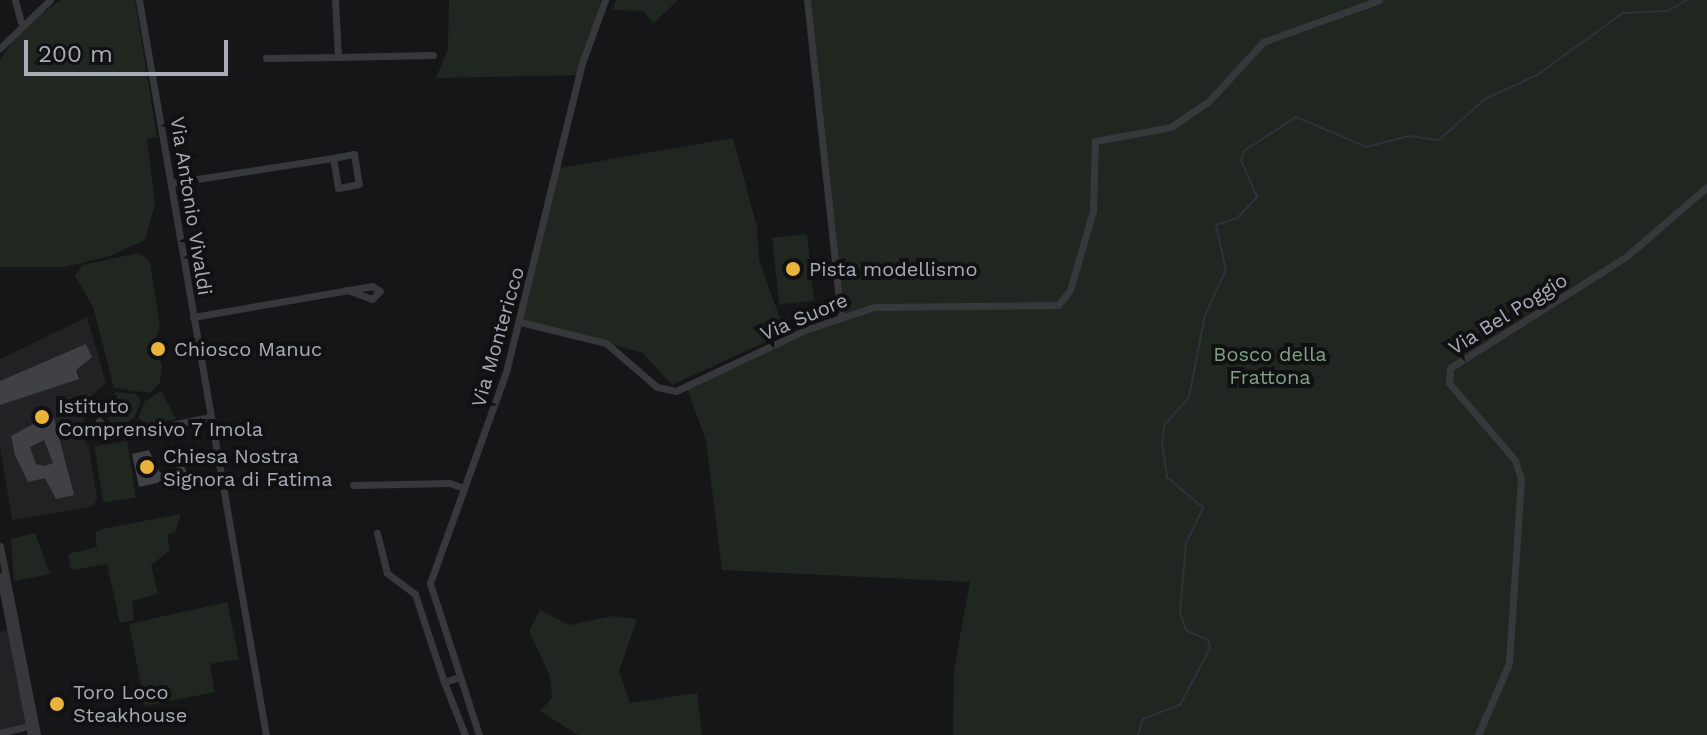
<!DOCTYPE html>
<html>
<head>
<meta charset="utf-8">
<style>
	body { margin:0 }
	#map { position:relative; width:1707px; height:735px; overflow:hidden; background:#161618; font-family:"Work Sans",sans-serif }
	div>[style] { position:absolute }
	.built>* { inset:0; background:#222225 }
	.green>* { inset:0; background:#202721; transform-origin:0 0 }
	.stream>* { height:2px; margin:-1px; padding:0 1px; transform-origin:1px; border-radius:1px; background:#2c343b }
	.building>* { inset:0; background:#404145 }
	.minor>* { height:7px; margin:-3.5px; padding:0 3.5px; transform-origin:3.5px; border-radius:3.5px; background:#37383c }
	.dots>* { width:22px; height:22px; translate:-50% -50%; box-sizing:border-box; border:4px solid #111113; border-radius:50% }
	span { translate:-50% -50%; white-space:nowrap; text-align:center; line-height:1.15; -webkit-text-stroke:8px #111113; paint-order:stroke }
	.street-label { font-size:20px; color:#a8acb7 }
	.poi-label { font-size:20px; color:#a8acb7 }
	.left { translate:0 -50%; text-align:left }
	.park-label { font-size:20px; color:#80a183 }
	.scale { position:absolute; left:24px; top:40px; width:204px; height:36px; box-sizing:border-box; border:4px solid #a8acb7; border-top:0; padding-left:10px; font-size:24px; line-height:28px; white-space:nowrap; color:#a8acb7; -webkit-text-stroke:6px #111113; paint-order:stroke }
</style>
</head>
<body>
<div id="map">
	<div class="built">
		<div style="clip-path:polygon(87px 317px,106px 383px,88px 399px,81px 435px,89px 446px,97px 499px,92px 507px,12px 520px,0 447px,0 359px)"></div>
		<div style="clip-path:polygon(11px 630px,28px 727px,0 732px,0 632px)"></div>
	</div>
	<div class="green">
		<div style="clip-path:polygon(61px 0,135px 0,157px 137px,147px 139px,155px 204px,145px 240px,110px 256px,64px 267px,0 267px,0 59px,25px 26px)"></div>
		<div style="clip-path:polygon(449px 0,601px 0,579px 75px,436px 78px,448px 49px)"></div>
		<div style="clip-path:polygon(616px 0,678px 0,654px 23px,643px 11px,613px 10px)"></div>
		<div style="clip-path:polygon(807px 0,1707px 0,1707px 735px,953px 735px,954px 670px,970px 582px,722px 570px,706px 441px,687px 388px,844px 316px)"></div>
		<div style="clip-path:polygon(733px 138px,757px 227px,759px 260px,785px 333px,672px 385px,643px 353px,518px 319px,560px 168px)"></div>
		<div style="left:807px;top:234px;width:67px;height:35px;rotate:84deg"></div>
		<div style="clip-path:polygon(139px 253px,150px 262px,160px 328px,151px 348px,162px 365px,160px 382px,150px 393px,114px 388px,93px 307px,75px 275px,83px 265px)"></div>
		<div style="clip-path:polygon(161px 391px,176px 419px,148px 424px,138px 418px,145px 401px)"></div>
		<div style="clip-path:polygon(116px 392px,135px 394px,141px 401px,134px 418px,115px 430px,102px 409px)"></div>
		<div style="left:127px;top:441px;width:57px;height:33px;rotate:81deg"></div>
		<div style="clip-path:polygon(181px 514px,175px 532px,167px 535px,170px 550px,151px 565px,158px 594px,132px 601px,134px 620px,120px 623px,107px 564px,71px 570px,68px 554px,97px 547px,95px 533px,102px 529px)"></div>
		<div style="clip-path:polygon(35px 533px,50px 574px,14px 581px,11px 539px)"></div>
		<div style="clip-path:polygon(227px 602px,239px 659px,210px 664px,215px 692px,145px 706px,129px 624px)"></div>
		<div style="clip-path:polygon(540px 610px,569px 625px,613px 616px,637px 619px,619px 671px,630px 703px,697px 693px,702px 735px,578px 735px,540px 711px,552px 698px,550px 676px,529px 631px)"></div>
	</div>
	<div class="stream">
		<div style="left:1138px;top:735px;width:17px;rotate:-73deg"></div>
		<div style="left:1143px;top:719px;width:40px;rotate:-21deg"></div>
		<div style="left:1180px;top:705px;width:64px;rotate:-62.2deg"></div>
		<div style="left:1210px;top:648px;width:8px;rotate:-104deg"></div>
		<div style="left:1208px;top:640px;width:24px;rotate:-156deg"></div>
		<div style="left:1186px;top:630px;width:18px;rotate:-109deg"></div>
		<div style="left:1180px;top:613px;width:70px;rotate:-85.1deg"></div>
		<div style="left:1186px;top:543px;width:39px;rotate:-64deg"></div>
		<div style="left:1203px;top:508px;width:48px;rotate:-139.3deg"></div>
		<div style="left:1167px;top:477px;width:35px;rotate:-98deg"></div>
		<div style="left:1162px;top:442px;width:18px;rotate:-81deg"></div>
		<div style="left:1165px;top:424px;width:36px;rotate:-48deg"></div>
		<div style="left:1189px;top:397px;width:84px;rotate:-79deg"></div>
		<div style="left:1205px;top:315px;width:50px;rotate:-65deg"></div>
		<div style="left:1226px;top:270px;width:46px;rotate:-102.5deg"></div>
		<div style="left:1216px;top:225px;width:22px;rotate:-18deg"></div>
		<div style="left:1237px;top:218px;width:29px;rotate:-46deg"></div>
		<div style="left:1257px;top:197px;width:40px;rotate:-113.4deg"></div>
		<div style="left:1241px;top:160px;width:9px;rotate:-72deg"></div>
		<div style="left:1244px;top:151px;width:62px;rotate:-33.2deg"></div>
		<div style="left:1296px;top:117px;width:76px;rotate:23.2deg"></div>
		<div style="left:1366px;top:147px;width:44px;rotate:-14.3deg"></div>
		<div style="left:1409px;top:136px;width:30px;rotate:8deg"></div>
		<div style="left:1439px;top:140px;width:62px;rotate:-41.7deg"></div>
		<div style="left:1485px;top:99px;width:57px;rotate:-24.8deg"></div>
		<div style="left:1537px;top:75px;width:106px;rotate:-35.8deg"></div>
		<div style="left:1623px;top:13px;width:45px;rotate:-2.5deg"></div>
		<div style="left:1668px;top:11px;width:22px;rotate:-30deg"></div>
	</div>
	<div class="building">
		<div style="clip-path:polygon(86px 344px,92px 357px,76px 370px,79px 379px,0 405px,0 381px)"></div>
		<div style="clip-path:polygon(evenodd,45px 418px,54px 418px,74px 495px,56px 499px,45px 478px,28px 482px,15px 455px,11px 436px,45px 418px,44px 440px,53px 463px,45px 466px,36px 464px,30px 447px,44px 440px)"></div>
		<div style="clip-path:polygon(149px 450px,160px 473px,176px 470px,173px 452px,178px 451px,188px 476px,139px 487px,132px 454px)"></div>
	</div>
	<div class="minor">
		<div style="left:15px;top:0;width:23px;rotate:75deg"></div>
		<div style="left:139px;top:0;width:746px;rotate:80.2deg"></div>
		<div style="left:335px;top:0;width:57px;rotate:87deg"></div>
		<div style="left:338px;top:57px;width:95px;rotate:-1.2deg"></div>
		<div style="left:807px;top:0;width:318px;rotate:83.9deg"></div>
		<div style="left:0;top:48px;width:69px;rotate:-43.8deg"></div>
		<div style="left:266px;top:58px;width:72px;rotate:-0.8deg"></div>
		<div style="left:171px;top:183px;width:164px;rotate:-8.8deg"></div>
		<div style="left:333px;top:158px;width:21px;rotate:-11deg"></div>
		<div style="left:354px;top:154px;width:30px;rotate:81deg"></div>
		<div style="left:359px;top:184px;width:21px;rotate:169deg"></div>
		<div style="left:338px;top:188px;width:30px;rotate:-99deg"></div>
		<div style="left:193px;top:317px;width:182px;rotate:-9.8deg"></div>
		<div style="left:372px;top:286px;width:9px;rotate:32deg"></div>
		<div style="left:380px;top:291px;width:11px;rotate:135deg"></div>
		<div style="left:372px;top:299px;width:27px;rotate:-160deg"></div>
		<div style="left:520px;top:322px;width:89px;rotate:13.7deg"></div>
		<div style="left:606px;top:343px;width:67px;rotate:40.8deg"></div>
		<div style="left:657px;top:387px;width:19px;rotate:12deg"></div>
		<div style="left:676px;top:391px;width:143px;rotate:-25.3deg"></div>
		<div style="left:805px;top:330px;width:73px;rotate:-18.4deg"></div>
		<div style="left:874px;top:307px;width:184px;rotate:-0.6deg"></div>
		<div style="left:1058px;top:305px;width:19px;rotate:-51deg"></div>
		<div style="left:1070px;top:290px;width:82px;rotate:-73.8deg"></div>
		<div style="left:1093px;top:211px;width:70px;rotate:-88.4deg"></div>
		<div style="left:1095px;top:141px;width:77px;rotate:-10.4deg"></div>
		<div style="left:1171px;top:127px;width:46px;rotate:-34.4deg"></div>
		<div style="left:1209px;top:101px;width:80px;rotate:-47.5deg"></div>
		<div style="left:1263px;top:42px;width:123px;rotate:-19.9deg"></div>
		<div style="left:99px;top:421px;width:18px;rotate:43deg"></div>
		<div style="left:112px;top:433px;width:14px;rotate:4deg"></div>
		<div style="left:126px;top:434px;width:86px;rotate:-11.4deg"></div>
		<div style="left:353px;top:485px;width:96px;rotate:-1.2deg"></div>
		<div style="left:449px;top:483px;width:16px;rotate:18deg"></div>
		<div style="left:377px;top:533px;width:41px;rotate:76deg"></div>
		<div style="left:387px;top:573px;width:35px;rotate:37deg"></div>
		<div style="left:415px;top:594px;width:93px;rotate:71.8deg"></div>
		<div style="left:444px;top:682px;width:16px;rotate:-18deg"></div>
		<div style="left:0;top:546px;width:193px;rotate:78.9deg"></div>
		<div style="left:0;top:576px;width:162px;rotate:79deg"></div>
		<div style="left:444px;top:682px;width:57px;rotate:68.4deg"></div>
		<div style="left:0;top:733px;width:34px;rotate:-14deg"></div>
		<div style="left:479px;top:735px;width:160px;rotate:-107.9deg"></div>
		<div style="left:430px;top:583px;width:224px;rotate:-70.2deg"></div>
		<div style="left:506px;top:372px;width:315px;rotate:-76.2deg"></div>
		<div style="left:581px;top:66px;width:70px;rotate:-70deg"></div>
		<div style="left:1478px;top:735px;width:78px;rotate:-66.7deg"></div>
		<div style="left:1509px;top:663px;width:184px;rotate:-86.3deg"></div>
		<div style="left:1521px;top:479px;width:20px;rotate:-108deg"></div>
		<div style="left:1515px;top:460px;width:101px;rotate:-130.6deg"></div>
		<div style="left:1449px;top:383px;width:15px;rotate:-86deg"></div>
		<div style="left:1450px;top:368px;width:209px;rotate:-32.3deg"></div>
		<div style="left:1627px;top:256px;width:106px;rotate:-40.8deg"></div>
	</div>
	<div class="dots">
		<div style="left:793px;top:269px;background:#eab43c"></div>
		<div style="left:158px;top:349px;background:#eab43c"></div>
		<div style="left:42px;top:417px;background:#eab43c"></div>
		<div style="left:147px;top:467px;background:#eab43c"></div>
		<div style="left:57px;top:704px;background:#eab43c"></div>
	</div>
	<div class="street-label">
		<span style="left:191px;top:206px;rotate:81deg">Via Antonio Vivaldi</span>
		<span style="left:1508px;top:314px;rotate:-32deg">Via Bel Poggio</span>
		<span style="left:804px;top:317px;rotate:-23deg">Via Suore</span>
		<span style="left:498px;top:337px;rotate:-74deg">Via Montericco</span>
	</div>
	<div class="poi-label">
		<span class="left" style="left:809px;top:269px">Pista modellismo</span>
		<span class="left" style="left:174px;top:349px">Chiosco Manuc</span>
		<span class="left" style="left:58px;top:418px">Istituto<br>Comprensivo 7 Imola</span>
		<span class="left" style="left:163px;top:468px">Chiesa Nostra<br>Signora di Fatima</span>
		<span class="left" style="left:73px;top:704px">Toro Loco<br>Steakhouse</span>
	</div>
	<div class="park-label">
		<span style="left:1270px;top:366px">Bosco della<br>Frattona</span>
	</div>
	<div class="scale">200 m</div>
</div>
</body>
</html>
